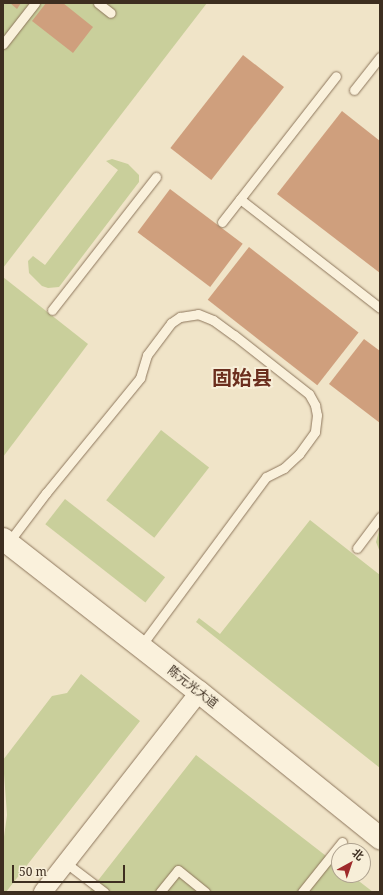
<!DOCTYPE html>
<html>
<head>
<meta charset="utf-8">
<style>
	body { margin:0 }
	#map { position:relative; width:383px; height:895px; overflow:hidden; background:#f0e4c8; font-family:"Noto Serif","Noto Sans SC",serif }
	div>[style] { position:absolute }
	.green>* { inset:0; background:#c9cf9b; transform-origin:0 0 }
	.building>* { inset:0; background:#cf9f7d; transform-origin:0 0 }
	.roads { filter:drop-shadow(0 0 1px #8d765c) drop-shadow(0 0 1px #8d765c) }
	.lane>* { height:9px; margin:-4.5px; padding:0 4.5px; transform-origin:4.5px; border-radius:4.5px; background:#faf1dc }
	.street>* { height:18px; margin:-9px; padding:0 9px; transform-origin:9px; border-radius:9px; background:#faf1dc }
	.secondary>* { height:22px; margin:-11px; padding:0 11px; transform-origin:11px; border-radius:11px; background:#faf1dc }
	span { translate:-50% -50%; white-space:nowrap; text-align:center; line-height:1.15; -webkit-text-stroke:4px #f7eed8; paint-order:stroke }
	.street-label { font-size:12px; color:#3d2e20 }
	.town-label { font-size:20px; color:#6b2e1e; font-weight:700 }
	.frame { position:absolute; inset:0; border:4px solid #3d2e20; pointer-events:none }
	.north { position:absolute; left:331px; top:843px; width:40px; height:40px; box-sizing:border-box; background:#f7eed8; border:1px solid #ada18e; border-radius:50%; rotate:40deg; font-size:11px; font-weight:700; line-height:16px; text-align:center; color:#3d2e20 }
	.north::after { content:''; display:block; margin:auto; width:14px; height:18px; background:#9e2a2b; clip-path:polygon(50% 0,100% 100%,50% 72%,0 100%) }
	.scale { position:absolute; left:12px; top:865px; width:113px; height:18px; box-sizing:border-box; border:2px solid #3d2e20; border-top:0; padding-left:5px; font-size:12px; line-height:14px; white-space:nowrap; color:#3d2e20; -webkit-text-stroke:3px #f7eed8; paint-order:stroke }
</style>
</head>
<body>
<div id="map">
	<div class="green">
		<div style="clip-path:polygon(3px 3px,207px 3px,3px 268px)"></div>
		<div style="clip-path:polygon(112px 159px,128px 164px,139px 175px,139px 182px,59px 287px,48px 288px,42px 286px,29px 273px,28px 261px,33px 256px,45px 265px,118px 170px,106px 161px)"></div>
		<div style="clip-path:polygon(3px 277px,88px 344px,3px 457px)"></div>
		<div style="left:161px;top:430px;width:61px;height:89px;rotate:38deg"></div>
		<div style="left:65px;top:499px;width:127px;height:32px;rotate:38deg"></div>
		<div style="clip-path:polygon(310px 520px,380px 575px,380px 768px,196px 622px,199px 618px,220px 634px)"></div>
		<div style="clip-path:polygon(380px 527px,380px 552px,376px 542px)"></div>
		<div style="clip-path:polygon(81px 674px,140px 721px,6px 892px,3px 892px,3px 844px,7px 815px,3px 760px,52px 696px,67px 693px)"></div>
		<div style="clip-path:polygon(196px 755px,339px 866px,339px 875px,351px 875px,373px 892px,89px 892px)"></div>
	</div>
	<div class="building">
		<div style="clip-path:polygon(10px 3px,21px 3px,17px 9px)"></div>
		<div style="clip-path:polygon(46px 3px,63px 3px,93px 27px,73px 53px,32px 21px)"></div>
		<div style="left:243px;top:55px;width:52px;height:118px;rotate:38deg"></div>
		<div style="clip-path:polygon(342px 111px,380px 141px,380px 273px,277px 194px)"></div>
		<div style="left:170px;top:189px;width:91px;height:54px;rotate:37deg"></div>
		<div style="left:249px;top:247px;width:139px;height:67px;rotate:38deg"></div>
		<div style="clip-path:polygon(364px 339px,380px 351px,380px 423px,329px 384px)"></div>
	</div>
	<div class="roads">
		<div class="lane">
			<div style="left:98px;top:3px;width:16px;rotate:38deg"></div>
			<div style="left:3px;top:44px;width:52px;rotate:-52deg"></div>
			<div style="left:354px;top:90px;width:42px;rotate:-51.8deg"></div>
			<div style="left:240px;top:199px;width:177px;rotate:37.9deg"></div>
			<div style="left:222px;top:222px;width:185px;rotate:-52deg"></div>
			<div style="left:52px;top:310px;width:169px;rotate:-52deg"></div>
			<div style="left:8px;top:543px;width:63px;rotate:-52.8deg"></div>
			<div style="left:46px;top:493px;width:149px;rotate:-50.7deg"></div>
			<div style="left:140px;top:378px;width:24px;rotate:-73deg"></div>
			<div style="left:147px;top:355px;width:40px;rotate:-53deg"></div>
			<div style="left:171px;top:323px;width:11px;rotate:-34deg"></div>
			<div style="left:180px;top:317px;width:18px;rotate:-9deg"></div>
			<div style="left:198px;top:314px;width:16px;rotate:22deg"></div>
			<div style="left:213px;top:320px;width:26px;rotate:36deg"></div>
			<div style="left:234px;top:335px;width:95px;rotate:38.2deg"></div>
			<div style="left:309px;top:394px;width:13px;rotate:61deg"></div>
			<div style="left:315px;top:405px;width:10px;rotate:79deg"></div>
			<div style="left:317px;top:415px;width:17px;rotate:97deg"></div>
			<div style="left:315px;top:432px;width:27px;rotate:126deg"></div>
			<div style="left:299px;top:454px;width:21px;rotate:137deg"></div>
			<div style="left:284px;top:468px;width:20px;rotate:153deg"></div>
			<div style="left:266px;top:477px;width:212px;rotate:126.5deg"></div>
			<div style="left:357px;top:548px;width:39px;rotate:-53deg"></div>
			<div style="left:66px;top:863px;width:48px;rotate:37.3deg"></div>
			<div style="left:160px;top:892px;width:28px;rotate:-51deg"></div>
			<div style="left:178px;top:870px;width:35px;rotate:39deg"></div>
			<div style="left:302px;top:892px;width:64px;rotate:-51.3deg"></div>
		</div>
		<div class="street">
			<div style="left:43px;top:892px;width:254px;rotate:-52deg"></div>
		</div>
		<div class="secondary">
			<div style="left:3px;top:539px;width:249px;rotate:38deg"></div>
			<div style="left:199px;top:692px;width:233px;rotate:38.9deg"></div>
		</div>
	</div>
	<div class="street-label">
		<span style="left:193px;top:687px;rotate:38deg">陈元光大道</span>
	</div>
	<div class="town-label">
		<span style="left:242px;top:377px">固始县</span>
	</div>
	<div class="frame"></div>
	<div class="north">北</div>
	<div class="scale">50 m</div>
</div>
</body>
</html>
